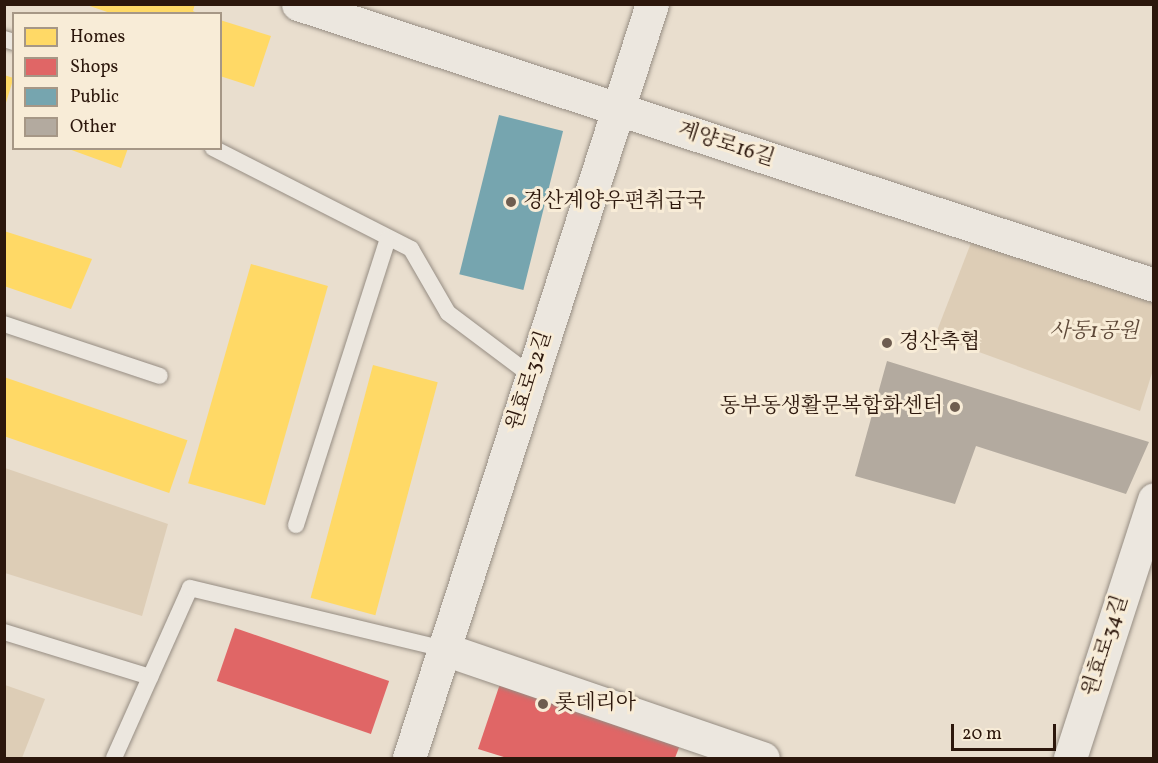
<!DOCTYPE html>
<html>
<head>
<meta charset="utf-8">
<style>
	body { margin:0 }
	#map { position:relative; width:1158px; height:763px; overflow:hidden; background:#e9dece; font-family:Vollkorn,"Noto Serif KR",serif }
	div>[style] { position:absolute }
	.green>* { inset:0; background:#ddcdb6 }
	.homes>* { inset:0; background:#ffd966; transform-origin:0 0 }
	.shops>* { inset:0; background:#e06666; transform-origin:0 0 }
	.public>* { inset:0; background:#76a5af; transform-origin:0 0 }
	.building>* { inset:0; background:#b3aa9f }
	.roads { filter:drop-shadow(0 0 2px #968d83) drop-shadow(0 0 2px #968d83) }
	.service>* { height:16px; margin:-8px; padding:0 8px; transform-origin:8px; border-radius:8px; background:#ece7df }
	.minor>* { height:33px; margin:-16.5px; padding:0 16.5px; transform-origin:16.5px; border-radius:16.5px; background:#ece7df }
	.dots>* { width:16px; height:16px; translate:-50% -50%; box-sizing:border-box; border:3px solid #f8ecd7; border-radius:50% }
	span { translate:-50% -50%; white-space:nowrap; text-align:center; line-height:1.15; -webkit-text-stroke:6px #f8ecd7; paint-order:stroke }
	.street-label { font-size:21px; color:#2c170c }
	.poi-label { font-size:21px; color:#2c170c }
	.left { translate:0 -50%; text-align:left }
	.right { translate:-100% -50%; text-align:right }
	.park-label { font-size:21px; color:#5e4939; font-style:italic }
	.frame { position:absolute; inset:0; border:6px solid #2c170c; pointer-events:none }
	.legend { position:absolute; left:12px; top:12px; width:210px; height:138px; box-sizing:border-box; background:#f8ecd7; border:2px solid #a69786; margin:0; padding:8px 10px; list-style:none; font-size:18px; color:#2c170c }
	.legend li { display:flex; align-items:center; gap:12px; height:30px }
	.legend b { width:30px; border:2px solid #a69786 }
	.scale { position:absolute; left:951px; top:724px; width:105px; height:27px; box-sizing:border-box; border:3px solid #2c170c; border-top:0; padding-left:8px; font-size:18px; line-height:21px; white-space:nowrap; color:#2c170c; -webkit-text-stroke:4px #f8ecd7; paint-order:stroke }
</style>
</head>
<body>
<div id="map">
	<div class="green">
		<div style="clip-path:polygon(976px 230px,1153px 298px,1153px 370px,1140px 411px,935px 336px)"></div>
		<div style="clip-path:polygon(5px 468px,168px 524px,142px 616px,5px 573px)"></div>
		<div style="clip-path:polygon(5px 685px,45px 699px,22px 758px,5px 758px)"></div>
	</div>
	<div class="homes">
		<div style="clip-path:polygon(195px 4px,193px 11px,199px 14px,113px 14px,87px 5px)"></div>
		<div style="clip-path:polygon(220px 20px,271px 36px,254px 87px,220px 76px)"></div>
		<div style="left:4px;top:75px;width:10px;height:53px;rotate:17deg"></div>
		<div style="clip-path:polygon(66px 148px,128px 148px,121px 168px)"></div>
		<div style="clip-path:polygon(4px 231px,92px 259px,71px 309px,4px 286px)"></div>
		<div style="left:251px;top:264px;width:80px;height:228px;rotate:16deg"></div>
		<div style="left:373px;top:365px;width:67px;height:241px;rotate:15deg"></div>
		<div style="left:4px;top:377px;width:194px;height:56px;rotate:19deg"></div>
	</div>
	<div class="shops">
		<div style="left:235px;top:628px;width:163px;height:56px;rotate:19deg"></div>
		<div style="clip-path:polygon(504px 672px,683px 737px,675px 758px,507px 758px,478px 749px)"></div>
	</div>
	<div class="public">
		<div style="left:499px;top:115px;width:66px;height:164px;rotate:14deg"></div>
	</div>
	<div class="building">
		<div style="clip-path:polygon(887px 361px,1149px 442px,1126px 494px,976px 446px,955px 504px,855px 476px)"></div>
	</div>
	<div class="roads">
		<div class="service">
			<div style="left:4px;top:39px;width:10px;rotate:17deg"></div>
			<div style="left:213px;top:148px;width:222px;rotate:27deg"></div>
			<div style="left:411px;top:249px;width:74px;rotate:60deg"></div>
			<div style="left:448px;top:313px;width:105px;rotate:36.9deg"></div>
			<div style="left:4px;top:324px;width:164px;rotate:18.4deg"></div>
			<div style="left:296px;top:525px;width:301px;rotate:-72.2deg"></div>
			<div style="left:4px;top:632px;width:153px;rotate:17.1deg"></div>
			<div style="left:114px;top:758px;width:186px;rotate:-65.9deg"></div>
			<div style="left:190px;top:588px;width:261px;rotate:13.5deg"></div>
		</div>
		<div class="minor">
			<div style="left:298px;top:4px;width:901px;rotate:18.17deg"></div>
			<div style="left:444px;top:649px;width:337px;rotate:18.9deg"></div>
			<div style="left:409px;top:758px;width:792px;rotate:-72.14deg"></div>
			<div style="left:1070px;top:758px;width:272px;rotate:-72deg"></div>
		</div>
	</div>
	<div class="dots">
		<div style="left:511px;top:202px;background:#6e5d50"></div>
		<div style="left:887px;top:343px;background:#6e5d50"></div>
		<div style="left:955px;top:407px;background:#6e5d50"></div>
		<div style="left:543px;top:704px;background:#6e5d50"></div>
	</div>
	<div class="street-label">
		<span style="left:726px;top:145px;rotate:18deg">계양로16길</span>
		<span style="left:530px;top:381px;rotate:-72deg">원효로32길</span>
		<span style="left:1106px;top:646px;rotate:-72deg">원효로34길</span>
	</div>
	<div class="poi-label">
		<span class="left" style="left:523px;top:202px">경산계양우편취급국</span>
		<span class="left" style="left:899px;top:343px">경산축협</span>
		<span class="right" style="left:943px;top:407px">동부동생활문복합화센터</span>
		<span class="left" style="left:555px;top:704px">롯데리아</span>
	</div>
	<div class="park-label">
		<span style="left:1094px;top:332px">사동1공원</span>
	</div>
	<div class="frame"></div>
	<ul class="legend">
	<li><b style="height:16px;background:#ffd966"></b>Homes</li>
	<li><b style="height:16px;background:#e06666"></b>Shops</li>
	<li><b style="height:16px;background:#76a5af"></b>Public</li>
	<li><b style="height:16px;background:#b3aa9f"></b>Other</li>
	</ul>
	<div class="scale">20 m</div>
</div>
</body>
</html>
